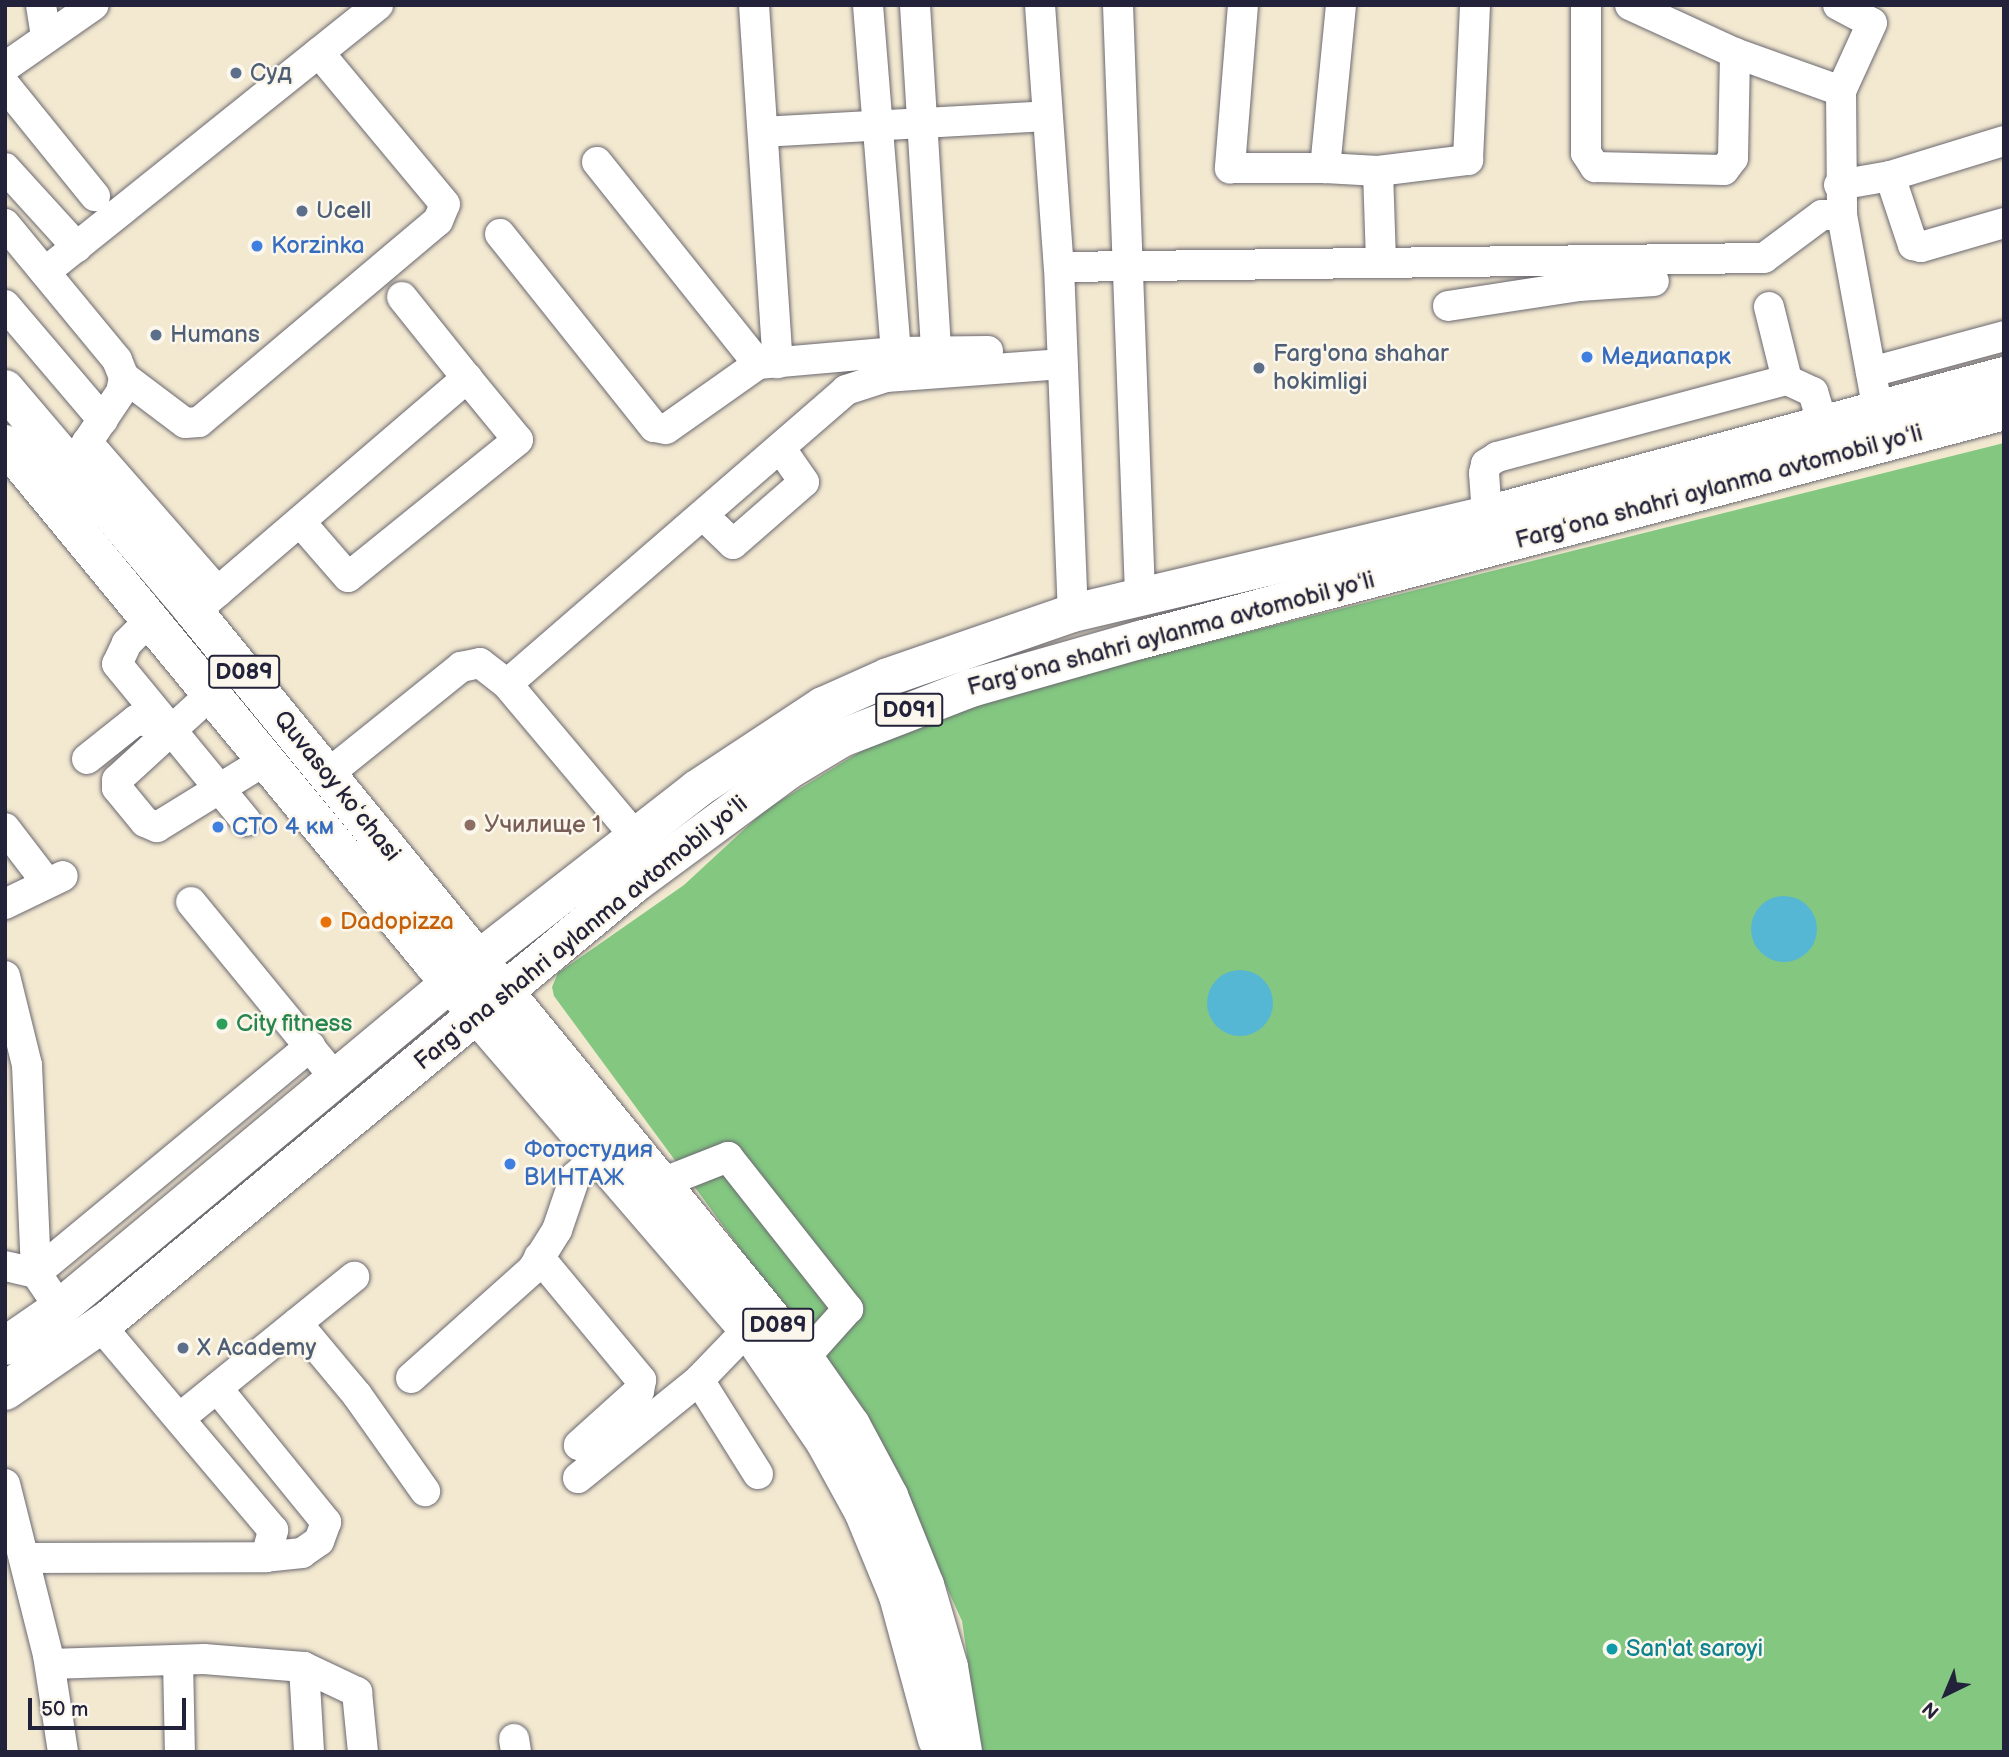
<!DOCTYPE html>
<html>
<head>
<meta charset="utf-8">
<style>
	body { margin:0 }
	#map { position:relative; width:2009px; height:1757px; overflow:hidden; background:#f3e9d1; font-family:"Balsamiq Sans",sans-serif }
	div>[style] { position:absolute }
	.green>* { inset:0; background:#83c781 }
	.water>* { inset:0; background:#56b7d4 }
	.round { border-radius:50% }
	.roads { filter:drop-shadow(0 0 2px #6b6870) drop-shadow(0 0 2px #6b6870) }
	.minor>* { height:30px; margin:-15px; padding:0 15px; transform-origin:15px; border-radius:15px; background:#fff }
	.major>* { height:38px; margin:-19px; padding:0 19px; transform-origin:19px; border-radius:19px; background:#fff }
	.highway>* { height:38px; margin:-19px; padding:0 19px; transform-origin:19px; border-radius:19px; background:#fff }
	.dots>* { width:19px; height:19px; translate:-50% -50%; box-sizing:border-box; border:4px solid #fbf7ec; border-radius:50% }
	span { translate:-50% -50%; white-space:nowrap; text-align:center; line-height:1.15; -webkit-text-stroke:5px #fbf7ec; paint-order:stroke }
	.shield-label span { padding:2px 5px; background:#fbf7ec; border:2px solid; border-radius:5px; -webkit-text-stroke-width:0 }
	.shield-label { font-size:23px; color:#22223b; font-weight:700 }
	.service-label { font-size:24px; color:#4e5e75 }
	.left { translate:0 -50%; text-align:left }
	.shop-label { font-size:24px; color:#366cbe }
	.street-label { font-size:24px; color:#22223b }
	.education-label { font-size:24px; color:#785e54 }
	.food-label { font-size:24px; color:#c56008 }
	.leisure-label { font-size:24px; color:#27864d }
	.culture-label { font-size:24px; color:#0d838f }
	.frame { position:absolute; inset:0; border:7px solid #22223b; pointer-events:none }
	.north { position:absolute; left:1911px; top:1659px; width:70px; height:70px; -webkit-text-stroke:5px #fbf7ec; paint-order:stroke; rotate:223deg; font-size:19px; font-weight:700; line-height:28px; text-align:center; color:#22223b }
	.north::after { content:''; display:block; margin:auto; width:24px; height:32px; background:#22223b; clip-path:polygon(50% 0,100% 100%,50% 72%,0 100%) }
	.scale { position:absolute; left:28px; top:1698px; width:158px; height:32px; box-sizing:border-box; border:4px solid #22223b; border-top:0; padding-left:9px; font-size:21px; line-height:24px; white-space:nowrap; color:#22223b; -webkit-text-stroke:5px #fbf7ec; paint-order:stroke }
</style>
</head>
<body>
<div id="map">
	<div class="green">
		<div style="clip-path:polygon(2004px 443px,2004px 1752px,981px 1752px,962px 1621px,878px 1436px,554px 996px,552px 987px,558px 973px,684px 885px,765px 810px,866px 748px,930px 721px,1064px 678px)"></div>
	</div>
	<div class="water">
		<div class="round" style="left:1751px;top:896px;width:66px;height:66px"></div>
		<div class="round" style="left:1207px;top:970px;width:66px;height:66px"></div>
	</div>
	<div class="roads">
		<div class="minor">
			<div style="left:41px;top:5px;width:33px;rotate:81deg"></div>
			<div style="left:754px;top:5px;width:359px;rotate:86.2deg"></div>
			<div style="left:868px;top:5px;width:348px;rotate:85.4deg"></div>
			<div style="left:915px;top:5px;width:348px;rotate:86.5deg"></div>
			<div style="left:1040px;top:5px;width:263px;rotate:85.9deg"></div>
			<div style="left:1059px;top:267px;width:346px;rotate:87.7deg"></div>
			<div style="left:1118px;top:5px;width:590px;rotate:87.86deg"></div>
			<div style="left:1243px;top:5px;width:164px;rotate:94.6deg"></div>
			<div style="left:1230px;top:168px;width:95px"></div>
			<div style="left:1341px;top:5px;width:164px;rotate:95.6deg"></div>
			<div style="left:1325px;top:168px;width:53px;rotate:3.2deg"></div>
			<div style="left:1378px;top:171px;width:89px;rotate:88.1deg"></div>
			<div style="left:1586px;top:5px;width:148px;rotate:90deg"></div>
			<div style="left:1586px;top:153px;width:17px;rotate:57deg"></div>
			<div style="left:1595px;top:167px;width:129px;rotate:1.3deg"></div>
			<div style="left:1724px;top:170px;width:15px;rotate:-53deg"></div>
			<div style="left:1733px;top:158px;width:105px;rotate:-88.9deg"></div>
			<div style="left:1630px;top:5px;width:115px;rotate:24.6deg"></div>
			<div style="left:1735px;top:53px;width:113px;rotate:19.7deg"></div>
			<div style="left:1841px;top:91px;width:124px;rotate:89.5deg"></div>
			<div style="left:1842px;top:215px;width:200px;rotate:79.6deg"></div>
			<div style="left:1838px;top:5px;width:38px;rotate:28deg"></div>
			<div style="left:1872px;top:23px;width:75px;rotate:114.5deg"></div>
			<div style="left:5px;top:67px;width:108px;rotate:-34.9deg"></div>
			<div style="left:5px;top:85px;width:143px;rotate:51deg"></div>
			<div style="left:763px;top:132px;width:283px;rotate:-3.2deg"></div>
			<div style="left:597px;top:162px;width:258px;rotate:51.4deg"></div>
			<div style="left:758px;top:364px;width:139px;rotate:-5deg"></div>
			<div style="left:896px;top:352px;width:92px;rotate:-0.6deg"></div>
			<div style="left:5px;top:168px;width:107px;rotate:47.7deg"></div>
			<div style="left:1378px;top:171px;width:91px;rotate:-7deg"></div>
			<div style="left:1468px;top:160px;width:155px;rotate:-87.4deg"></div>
			<div style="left:1890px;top:176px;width:73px;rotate:71.6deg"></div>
			<div style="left:1913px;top:245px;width:8px;rotate:14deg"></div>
			<div style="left:1921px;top:247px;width:86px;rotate:-16.1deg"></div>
			<div style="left:1839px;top:185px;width:52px;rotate:-10deg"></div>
			<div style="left:1890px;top:176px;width:119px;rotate:-17.1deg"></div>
			<div style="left:5px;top:224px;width:176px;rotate:50.5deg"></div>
			<div style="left:117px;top:360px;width:18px;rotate:68deg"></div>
			<div style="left:124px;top:377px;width:15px;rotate:101deg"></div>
			<div style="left:121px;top:392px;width:92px;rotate:123.9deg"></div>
			<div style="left:500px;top:234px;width:247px;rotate:51.4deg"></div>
			<div style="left:654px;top:427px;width:12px;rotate:9deg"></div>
			<div style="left:666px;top:429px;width:113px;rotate:-35.2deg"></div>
			<div style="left:1059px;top:267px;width:705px;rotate:-0.73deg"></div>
			<div style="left:1764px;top:258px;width:72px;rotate:-36.6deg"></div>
			<div style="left:1822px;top:215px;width:20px"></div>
			<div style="left:45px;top:272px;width:427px;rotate:-38.7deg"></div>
			<div style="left:402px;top:297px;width:104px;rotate:51.3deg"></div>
			<div style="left:5px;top:305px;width:151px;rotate:49.6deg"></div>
			<div style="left:1448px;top:306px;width:133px;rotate:-8.7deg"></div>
			<div style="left:1579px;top:286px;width:75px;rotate:-3.8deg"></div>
			<div style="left:1769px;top:307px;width:75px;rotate:76.1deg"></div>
			<div style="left:1871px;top:372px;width:138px;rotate:-15.1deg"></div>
			<div style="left:124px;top:377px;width:76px;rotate:37deg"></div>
			<div style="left:185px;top:423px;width:14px;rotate:-4deg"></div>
			<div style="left:199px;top:422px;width:312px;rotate:-40.1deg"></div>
			<div style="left:438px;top:221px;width:18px;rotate:-68deg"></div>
			<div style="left:445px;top:204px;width:197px;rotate:-129.8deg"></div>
			<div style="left:87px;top:442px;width:199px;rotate:48.9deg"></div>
			<div style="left:1487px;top:515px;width:42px;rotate:-94.1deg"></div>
			<div style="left:1484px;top:473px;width:9px;rotate:-77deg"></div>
			<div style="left:1486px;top:464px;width:13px;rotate:-32deg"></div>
			<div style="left:1497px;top:457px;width:300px;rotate:-14.9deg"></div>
			<div style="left:1787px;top:380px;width:29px;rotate:25deg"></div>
			<div style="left:1813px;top:392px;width:34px;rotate:73deg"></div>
			<div style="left:704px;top:516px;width:40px;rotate:44deg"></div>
			<div style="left:733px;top:544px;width:94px;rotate:-41.1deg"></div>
			<div style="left:804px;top:482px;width:40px;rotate:-124.9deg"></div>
			<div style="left:194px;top:612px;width:360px;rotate:-40.6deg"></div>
			<div style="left:467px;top:378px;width:80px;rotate:50.6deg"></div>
			<div style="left:518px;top:440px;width:218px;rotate:141.1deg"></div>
			<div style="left:348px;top:577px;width:72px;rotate:-131deg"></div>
			<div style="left:150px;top:620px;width:33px;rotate:135deg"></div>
			<div style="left:127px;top:643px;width:23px;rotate:115deg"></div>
			<div style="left:117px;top:664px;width:203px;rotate:50.6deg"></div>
			<div style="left:507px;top:684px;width:449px;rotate:-40.9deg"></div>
			<div style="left:846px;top:390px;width:42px;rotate:-18deg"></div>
			<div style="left:886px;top:377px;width:177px;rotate:-4.2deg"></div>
			<div style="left:211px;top:694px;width:127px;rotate:137.5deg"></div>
			<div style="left:117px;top:780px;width:8px;rotate:90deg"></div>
			<div style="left:117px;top:788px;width:44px;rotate:50.5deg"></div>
			<div style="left:145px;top:822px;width:13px;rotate:23deg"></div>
			<div style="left:157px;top:827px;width:128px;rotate:-31.6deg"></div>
			<div style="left:87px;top:759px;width:63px;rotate:-38.5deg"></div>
			<div style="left:136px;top:720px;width:8px;rotate:7deg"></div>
			<div style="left:144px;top:721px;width:15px;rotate:-28deg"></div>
			<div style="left:328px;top:774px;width:171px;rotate:-38.8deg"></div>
			<div style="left:461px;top:667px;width:19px;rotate:-12deg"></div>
			<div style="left:480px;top:663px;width:34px;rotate:38deg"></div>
			<div style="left:507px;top:684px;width:200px;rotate:49.9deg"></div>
			<div style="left:5px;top:828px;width:69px;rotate:52.6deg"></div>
			<div style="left:191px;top:902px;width:229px;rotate:50.7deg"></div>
			<div style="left:5px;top:904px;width:64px;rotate:-25.8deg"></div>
			<div style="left:5px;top:976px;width:92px;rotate:76.1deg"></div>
			<div style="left:27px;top:1065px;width:208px;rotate:87.5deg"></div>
			<div style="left:36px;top:1273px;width:42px;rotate:55.6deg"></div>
			<div style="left:662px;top:1183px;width:71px;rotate:-21.5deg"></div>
			<div style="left:728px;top:1157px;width:194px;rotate:51.7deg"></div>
			<div style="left:848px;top:1309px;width:66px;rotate:131.9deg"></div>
			<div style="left:539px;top:1257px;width:160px;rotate:50.3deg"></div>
			<div style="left:641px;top:1380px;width:11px;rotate:100deg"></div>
			<div style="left:639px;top:1391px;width:81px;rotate:138deg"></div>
			<div style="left:5px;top:1266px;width:32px;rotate:13deg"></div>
			<div style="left:36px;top:1273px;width:356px;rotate:-39.6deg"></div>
			<div style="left:297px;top:1323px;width:94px;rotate:50.2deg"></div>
			<div style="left:357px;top:1395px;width:118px;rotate:54.7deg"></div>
			<div style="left:411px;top:1378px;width:162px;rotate:-41.8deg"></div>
			<div style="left:532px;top:1270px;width:47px;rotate:-58deg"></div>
			<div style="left:557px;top:1230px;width:56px;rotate:-71.2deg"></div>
			<div style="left:575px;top:1177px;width:31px;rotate:-42deg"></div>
			<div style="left:699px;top:1380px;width:111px;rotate:57.9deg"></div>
			<div style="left:217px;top:1388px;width:173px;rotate:50.9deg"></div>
			<div style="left:326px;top:1522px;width:20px;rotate:110deg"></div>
			<div style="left:319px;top:1541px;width:21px;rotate:145deg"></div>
			<div style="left:302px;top:1553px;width:36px;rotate:174deg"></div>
			<div style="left:181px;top:1417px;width:223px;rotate:-39deg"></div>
			<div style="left:578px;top:1478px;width:156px;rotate:-39deg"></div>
			<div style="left:699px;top:1380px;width:71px;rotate:-46.1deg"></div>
			<div style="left:5px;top:1484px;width:176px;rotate:75.9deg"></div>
			<div style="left:48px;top:1655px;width:98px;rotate:81.2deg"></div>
			<div style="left:24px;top:1558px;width:242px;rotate:-0.2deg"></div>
			<div style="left:266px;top:1557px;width:28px;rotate:-75deg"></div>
			<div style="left:273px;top:1530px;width:268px;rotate:-130.2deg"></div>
			<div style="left:178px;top:1660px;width:92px;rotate:88.8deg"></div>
			<div style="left:50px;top:1664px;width:154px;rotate:-1.9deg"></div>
			<div style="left:204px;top:1659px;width:100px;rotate:4.6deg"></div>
			<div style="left:304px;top:1667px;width:85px;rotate:86.6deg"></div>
			<div style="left:304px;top:1667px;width:59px;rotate:25.3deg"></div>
			<div style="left:357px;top:1692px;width:60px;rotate:84.3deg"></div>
			<div style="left:514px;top:1739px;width:13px;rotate:81deg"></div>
		</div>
		<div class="major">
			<div style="left:5px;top:389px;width:289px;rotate:49.6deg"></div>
			<div style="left:192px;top:609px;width:967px;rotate:50.75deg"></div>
			<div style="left:804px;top:1358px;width:82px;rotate:55deg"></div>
			<div style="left:851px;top:1425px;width:81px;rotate:61.8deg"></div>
			<div style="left:889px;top:1496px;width:96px;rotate:68deg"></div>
			<div style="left:925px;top:1585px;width:85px;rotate:73.7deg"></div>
			<div style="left:949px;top:1667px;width:86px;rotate:80.6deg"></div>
			<div style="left:5px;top:444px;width:671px;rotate:50.5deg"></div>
			<div style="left:432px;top:962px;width:484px;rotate:49.3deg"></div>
			<div style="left:748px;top:1329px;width:137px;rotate:55.7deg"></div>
			<div style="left:825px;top:1442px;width:79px;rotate:61.2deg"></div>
			<div style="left:863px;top:1511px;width:92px;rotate:67.6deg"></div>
			<div style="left:898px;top:1596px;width:149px;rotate:74.8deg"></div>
		</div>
		<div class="highway">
			<div style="left:5px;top:1346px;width:67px;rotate:-34.6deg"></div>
			<div style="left:60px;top:1308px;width:545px;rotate:-39.79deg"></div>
			<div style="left:479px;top:959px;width:276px;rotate:-37.9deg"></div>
			<div style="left:697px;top:789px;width:151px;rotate:-33.4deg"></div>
			<div style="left:823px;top:706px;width:71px;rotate:-24deg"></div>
			<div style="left:888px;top:677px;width:196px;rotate:-19.1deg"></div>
			<div style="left:1073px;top:613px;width:425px;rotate:-13.3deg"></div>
			<div style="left:1487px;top:515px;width:535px;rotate:-15.05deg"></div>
			<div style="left:5px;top:1391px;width:125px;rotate:-34.6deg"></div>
			<div style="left:108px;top:1320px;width:683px;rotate:-39.66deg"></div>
			<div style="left:634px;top:884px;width:190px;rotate:-36.4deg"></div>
			<div style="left:787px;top:771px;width:64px;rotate:-31deg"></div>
			<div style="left:842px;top:738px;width:138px;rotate:-21.2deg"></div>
			<div style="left:971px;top:688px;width:176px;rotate:-15.9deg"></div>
			<div style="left:1140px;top:640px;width:894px;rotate:-14.84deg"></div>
		</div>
	</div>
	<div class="dots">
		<div style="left:236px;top:73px;background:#5c6f8a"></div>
		<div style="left:302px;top:211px;background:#5c6f8a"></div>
		<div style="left:257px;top:246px;background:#3f7fe0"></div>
		<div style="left:156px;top:335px;background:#5c6f8a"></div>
		<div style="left:1587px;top:357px;background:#3f7fe0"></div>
		<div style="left:1259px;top:368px;background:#5c6f8a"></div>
		<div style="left:470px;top:825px;background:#8d6e63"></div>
		<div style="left:218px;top:827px;background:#3f7fe0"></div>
		<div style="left:326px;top:922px;background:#e8710a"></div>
		<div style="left:222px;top:1024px;background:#2e9e5b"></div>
		<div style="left:510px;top:1164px;background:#3f7fe0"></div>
		<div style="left:183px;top:1348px;background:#5c6f8a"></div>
		<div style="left:1612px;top:1649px;background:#0f9aa8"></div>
	</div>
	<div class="shield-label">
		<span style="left:244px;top:672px">D089</span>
		<span style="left:909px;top:710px">D091</span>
		<span style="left:778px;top:1325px">D089</span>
	</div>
	<div class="service-label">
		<span class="left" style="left:250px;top:73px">Суд</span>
		<span class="left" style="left:316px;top:211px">Ucell</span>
		<span class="left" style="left:170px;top:335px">Humans</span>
		<span class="left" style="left:1273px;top:368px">Farg'ona shahar<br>hokimligi</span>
		<span class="left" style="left:197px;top:1348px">X Academy</span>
	</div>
	<div class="shop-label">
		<span class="left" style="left:271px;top:246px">Korzinka</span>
		<span class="left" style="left:1601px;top:357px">Медиапарк</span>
		<span class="left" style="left:232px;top:827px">СТО 4 км</span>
		<span class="left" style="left:524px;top:1164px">Фотостудия<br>ВИНТАЖ</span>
	</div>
	<div class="street-label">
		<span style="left:1719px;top:487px;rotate:-15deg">Fargʻona shahri aylanma avtomobil yoʻli</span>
		<span style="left:1171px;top:634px;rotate:-15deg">Fargʻona shahri aylanma avtomobil yoʻli</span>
		<span style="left:337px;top:786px;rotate:51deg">Quvasoy koʻchasi</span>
		<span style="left:581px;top:933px;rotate:-39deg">Fargʻona shahri aylanma avtomobil yoʻli</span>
	</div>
	<div class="education-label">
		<span class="left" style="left:484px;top:825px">Училище 1</span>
	</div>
	<div class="food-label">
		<span class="left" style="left:340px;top:922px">Dadopizza</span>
	</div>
	<div class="leisure-label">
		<span class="left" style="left:236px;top:1024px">City fitness</span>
	</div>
	<div class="culture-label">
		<span class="left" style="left:1626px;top:1649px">San'at saroyi</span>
	</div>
	<div class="frame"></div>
	<div class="north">N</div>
	<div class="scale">50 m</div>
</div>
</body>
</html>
